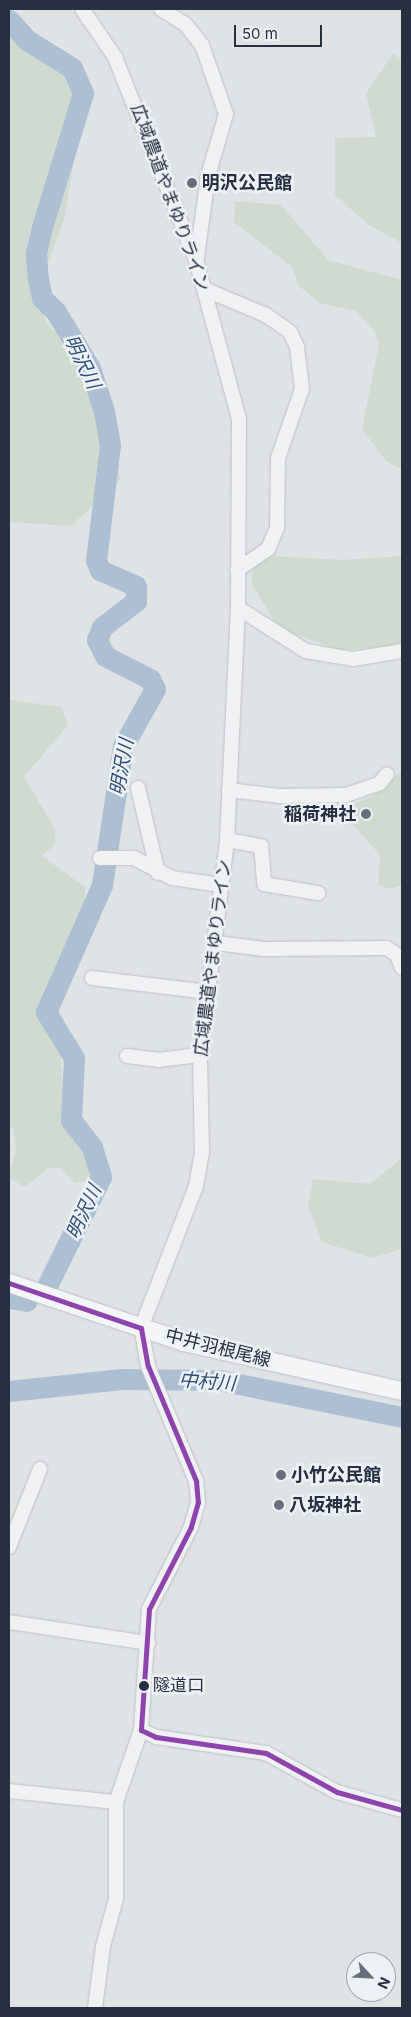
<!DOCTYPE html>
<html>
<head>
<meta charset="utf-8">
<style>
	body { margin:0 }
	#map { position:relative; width:411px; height:2017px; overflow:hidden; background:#e0e3e6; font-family:Inter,"Noto Sans JP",sans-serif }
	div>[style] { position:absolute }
	.green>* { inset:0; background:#d0dad0 }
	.river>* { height:21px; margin:-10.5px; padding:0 10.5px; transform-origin:10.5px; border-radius:10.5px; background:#acbfd3 }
	.roads { filter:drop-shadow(0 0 1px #bec1c4) drop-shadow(0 0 1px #bec1c4) }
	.minor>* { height:14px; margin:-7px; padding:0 7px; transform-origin:7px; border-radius:7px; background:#eff1f2 }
	.major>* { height:18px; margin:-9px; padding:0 9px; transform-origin:9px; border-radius:9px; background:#f4f5f6 }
	.bus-1>* { height:5px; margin:-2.5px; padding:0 2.5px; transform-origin:2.5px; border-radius:2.5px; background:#8e44ad }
	.dots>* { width:14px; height:14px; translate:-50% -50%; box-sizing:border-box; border:2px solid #edf1f6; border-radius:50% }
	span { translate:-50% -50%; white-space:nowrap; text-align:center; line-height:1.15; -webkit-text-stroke:5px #edf1f6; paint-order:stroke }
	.bus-label { font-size:17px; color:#263040 }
	.left { translate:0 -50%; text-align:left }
	.poi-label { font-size:18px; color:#263040; font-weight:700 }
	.right { translate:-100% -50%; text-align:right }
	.street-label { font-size:18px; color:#263040 }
	.water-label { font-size:19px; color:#2e4f76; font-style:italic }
	.frame { position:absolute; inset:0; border:10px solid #263040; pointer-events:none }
	.north { position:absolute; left:346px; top:1952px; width:50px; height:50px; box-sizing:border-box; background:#edf1f6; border:1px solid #9da4ad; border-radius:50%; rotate:115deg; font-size:14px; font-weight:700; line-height:20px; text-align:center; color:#263040 }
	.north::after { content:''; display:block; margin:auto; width:18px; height:22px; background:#676f7a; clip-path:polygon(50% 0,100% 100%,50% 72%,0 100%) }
	.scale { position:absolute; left:234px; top:25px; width:88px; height:22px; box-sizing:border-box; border:2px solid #263040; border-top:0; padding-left:6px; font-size:15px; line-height:18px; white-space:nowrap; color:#263040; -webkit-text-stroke:4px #edf1f6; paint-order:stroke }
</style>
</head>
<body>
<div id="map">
	<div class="green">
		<div style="clip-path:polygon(9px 24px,70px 81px,80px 126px,64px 220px,36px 297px,49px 327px,93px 363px,113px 414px,120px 480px,71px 526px,9px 522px)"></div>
		<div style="clip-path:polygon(393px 54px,402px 59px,402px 243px,369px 225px,335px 195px,335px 138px,376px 137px,366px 93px)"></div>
		<div style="clip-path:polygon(235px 201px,281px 205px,328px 260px,402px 280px,402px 470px,386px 461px,362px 429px,379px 344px,374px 330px,356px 311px,320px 303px,299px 286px,292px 267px,234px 222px)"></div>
		<div style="clip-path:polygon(270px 556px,342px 560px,402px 556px,402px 645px,340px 650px,294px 634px,274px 621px,251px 582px,254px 566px)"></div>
		<div style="clip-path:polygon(9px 700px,62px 707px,68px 725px,24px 777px,55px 829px,55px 844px,42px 856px,85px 887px,85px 903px,36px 1013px,61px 1057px,65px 1121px,89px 1161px,89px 1180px,75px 1183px,61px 1168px,48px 1168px,25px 1187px,9px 1178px,16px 1149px,14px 1129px,9px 1127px)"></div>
		<div style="clip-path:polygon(402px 770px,402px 885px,390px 889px,378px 885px,380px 855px,348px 819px,352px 805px,373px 796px)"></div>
		<div style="clip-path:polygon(402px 1158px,402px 1249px,372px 1258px,322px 1242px,308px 1205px,313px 1179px,370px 1184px)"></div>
	</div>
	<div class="river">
		<div style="left:9px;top:20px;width:27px;rotate:48deg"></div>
		<div style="left:27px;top:40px;width:53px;rotate:31.9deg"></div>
		<div style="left:72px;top:68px;width:27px;rotate:66deg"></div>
		<div style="left:83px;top:93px;width:140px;rotate:107deg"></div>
		<div style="left:42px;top:227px;width:27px;rotate:103deg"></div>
		<div style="left:36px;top:253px;width:26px;rotate:86deg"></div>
		<div style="left:38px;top:279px;width:19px;rotate:78deg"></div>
		<div style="left:42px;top:298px;width:20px;rotate:45deg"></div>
		<div style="left:56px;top:312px;width:66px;rotate:58.7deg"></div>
		<div style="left:90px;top:368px;width:45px;rotate:72deg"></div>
		<div style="left:104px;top:411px;width:35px;rotate:80deg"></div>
		<div style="left:110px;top:445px;width:116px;rotate:96.9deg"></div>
		<div style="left:96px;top:560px;width:11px;rotate:68deg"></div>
		<div style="left:100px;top:570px;width:39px;rotate:24deg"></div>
		<div style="left:136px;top:586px;width:15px;rotate:90deg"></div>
		<div style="left:136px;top:601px;width:43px;rotate:142.6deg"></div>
		<div style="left:102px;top:627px;width:14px;rotate:111deg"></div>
		<div style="left:97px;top:640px;width:18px;rotate:63deg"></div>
		<div style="left:105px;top:656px;width:51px;rotate:27.1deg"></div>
		<div style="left:150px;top:679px;width:11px;rotate:63deg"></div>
		<div style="left:155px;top:689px;width:65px;rotate:119.3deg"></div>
		<div style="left:123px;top:746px;width:141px;rotate:98.6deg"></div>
		<div style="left:102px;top:885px;width:139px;rotate:113.8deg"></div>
		<div style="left:46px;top:1012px;width:54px;rotate:58.7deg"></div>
		<div style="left:74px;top:1058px;width:62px;rotate:92.8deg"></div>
		<div style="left:71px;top:1120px;width:34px;rotate:52deg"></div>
		<div style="left:92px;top:1147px;width:31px;rotate:73deg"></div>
		<div style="left:101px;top:1177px;width:119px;rotate:116.4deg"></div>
		<div style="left:9px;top:1298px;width:18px;rotate:9deg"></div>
		<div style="left:9px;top:1391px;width:113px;rotate:-6.1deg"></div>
		<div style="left:121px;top:1379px;width:98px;rotate:0.6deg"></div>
		<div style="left:219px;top:1380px;width:187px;rotate:11.4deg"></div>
	</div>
	<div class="roads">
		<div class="minor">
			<div style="left:161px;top:9px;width:28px;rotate:32deg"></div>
			<div style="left:185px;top:24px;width:27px;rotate:51deg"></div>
			<div style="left:202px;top:45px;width:73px;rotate:70.8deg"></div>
			<div style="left:226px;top:114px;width:65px;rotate:106.2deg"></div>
			<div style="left:208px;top:176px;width:82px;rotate:97.7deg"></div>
			<div style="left:204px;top:289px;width:67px;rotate:22.8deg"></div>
			<div style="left:266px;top:315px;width:29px;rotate:35deg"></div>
			<div style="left:290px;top:332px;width:17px;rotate:65deg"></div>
			<div style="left:297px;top:347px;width:42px;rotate:83.2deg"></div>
			<div style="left:302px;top:389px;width:73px;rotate:109.2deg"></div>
			<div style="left:278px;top:458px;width:70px;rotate:90.8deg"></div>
			<div style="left:277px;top:528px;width:23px;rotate:113deg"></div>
			<div style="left:268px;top:549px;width:37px;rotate:146deg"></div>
			<div style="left:238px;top:608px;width:80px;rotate:32.3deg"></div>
			<div style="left:306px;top:651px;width:48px;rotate:9.7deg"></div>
			<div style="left:353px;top:659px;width:50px;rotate:-9.3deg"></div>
			<div style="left:138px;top:788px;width:87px;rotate:76.8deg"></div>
			<div style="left:229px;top:790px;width:50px;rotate:6.8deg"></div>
			<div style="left:279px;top:796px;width:67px;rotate:-0.9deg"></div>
			<div style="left:346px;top:795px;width:36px;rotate:-19deg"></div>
			<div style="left:380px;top:783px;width:11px;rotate:-52deg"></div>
			<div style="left:227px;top:840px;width:35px;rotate:10deg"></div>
			<div style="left:261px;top:846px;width:38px;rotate:85deg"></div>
			<div style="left:264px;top:884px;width:55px;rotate:9.5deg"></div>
			<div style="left:100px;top:858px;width:34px"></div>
			<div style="left:134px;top:858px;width:43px;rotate:27.8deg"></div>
			<div style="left:172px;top:878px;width:50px;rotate:8deg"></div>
			<div style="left:217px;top:943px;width:47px;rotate:7.3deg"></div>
			<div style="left:264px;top:949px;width:123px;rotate:-0.5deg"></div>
			<div style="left:387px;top:948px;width:12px;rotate:35deg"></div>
			<div style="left:397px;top:955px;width:14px;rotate:69deg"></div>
			<div style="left:92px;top:978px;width:117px;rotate:6.9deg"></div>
			<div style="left:127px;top:1056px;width:31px;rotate:7deg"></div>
			<div style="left:158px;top:1060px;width:42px;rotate:-6.8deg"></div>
			<div style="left:9px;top:1547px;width:84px;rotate:-68.3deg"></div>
			<div style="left:9px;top:1622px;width:141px;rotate:8.6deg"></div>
			<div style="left:141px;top:1730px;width:17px;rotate:25deg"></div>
			<div style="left:156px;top:1737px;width:111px;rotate:8.3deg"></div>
			<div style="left:266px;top:1753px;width:81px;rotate:28.8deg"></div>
			<div style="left:337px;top:1792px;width:67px;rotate:15.5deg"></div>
			<div style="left:9px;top:1791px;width:108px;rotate:5.9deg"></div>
			<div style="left:116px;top:1802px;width:76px;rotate:-70.9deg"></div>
			<div style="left:141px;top:1730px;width:121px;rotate:-86.2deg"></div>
			<div style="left:149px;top:1609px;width:92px;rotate:-62.9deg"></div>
			<div style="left:191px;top:1527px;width:26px;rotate:-74deg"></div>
			<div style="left:198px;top:1502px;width:21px;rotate:-95deg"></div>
			<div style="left:196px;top:1481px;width:125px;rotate:-112.7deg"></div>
			<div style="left:148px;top:1366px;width:39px;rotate:-100deg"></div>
			<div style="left:141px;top:1328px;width:152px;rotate:-68.8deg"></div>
			<div style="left:196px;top:1186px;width:34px;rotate:-80deg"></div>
			<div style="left:202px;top:1153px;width:98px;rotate:-91.2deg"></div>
			<div style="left:200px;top:1055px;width:217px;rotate:-82.8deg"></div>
			<div style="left:227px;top:840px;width:232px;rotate:-87.3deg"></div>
			<div style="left:238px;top:608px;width:189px;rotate:-89.7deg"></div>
			<div style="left:239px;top:419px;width:165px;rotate:-105.1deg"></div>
			<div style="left:196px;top:260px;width:219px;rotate:-111.8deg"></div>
			<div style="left:115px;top:57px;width:58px;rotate:-124.5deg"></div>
			<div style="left:95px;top:2008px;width:63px;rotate:-82.6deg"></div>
			<div style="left:103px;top:1946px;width:49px;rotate:-74.5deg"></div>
			<div style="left:116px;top:1899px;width:97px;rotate:-90deg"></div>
		</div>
		<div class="major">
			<div style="left:9px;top:1283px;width:185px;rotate:18.6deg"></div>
			<div style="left:184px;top:1342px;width:223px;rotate:12.7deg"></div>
		</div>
	</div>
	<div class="bus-1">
		<div style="left:9px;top:1283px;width:139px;rotate:18.8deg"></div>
		<div style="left:141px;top:1328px;width:39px;rotate:80deg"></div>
		<div style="left:148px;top:1366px;width:125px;rotate:67.3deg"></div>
		<div style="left:196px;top:1481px;width:21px;rotate:85deg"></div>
		<div style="left:198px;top:1502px;width:26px;rotate:106deg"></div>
		<div style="left:191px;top:1527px;width:92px;rotate:117.1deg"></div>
		<div style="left:149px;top:1609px;width:121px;rotate:93.8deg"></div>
		<div style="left:141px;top:1730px;width:17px;rotate:25deg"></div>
		<div style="left:156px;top:1737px;width:111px;rotate:8.3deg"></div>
		<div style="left:266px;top:1753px;width:81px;rotate:28.8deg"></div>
		<div style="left:337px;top:1792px;width:67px;rotate:15.5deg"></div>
	</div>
	<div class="dots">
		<div style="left:192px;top:183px;background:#676f7a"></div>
		<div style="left:366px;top:814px;background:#676f7a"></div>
		<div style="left:281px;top:1475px;background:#676f7a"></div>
		<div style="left:279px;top:1505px;background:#676f7a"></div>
		<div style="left:144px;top:1686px;background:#263040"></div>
	</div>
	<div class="bus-label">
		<span class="left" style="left:153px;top:1686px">隧道口</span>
	</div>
	<div class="poi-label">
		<span class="left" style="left:202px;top:183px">明沢公民館</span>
		<span class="right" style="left:356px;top:814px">稲荷神社</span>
		<span class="left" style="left:291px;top:1475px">小竹公民館</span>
		<span class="left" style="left:289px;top:1505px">八坂神社</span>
	</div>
	<div class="street-label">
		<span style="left:170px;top:198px;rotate:70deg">広域農道やまゆりライン</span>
		<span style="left:213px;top:958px;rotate:-83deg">広域農道やまゆりライン</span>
		<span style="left:218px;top:1348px;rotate:14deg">中井羽根尾線</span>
	</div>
	<div class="water-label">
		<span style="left:82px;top:362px;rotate:64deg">明沢川</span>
		<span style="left:122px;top:767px;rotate:-80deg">明沢川</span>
		<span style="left:84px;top:1212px;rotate:-65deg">明沢川</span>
		<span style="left:207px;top:1382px;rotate:4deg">中村川</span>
	</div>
	<div class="frame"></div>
	<div class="north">N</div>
	<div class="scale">50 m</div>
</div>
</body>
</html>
